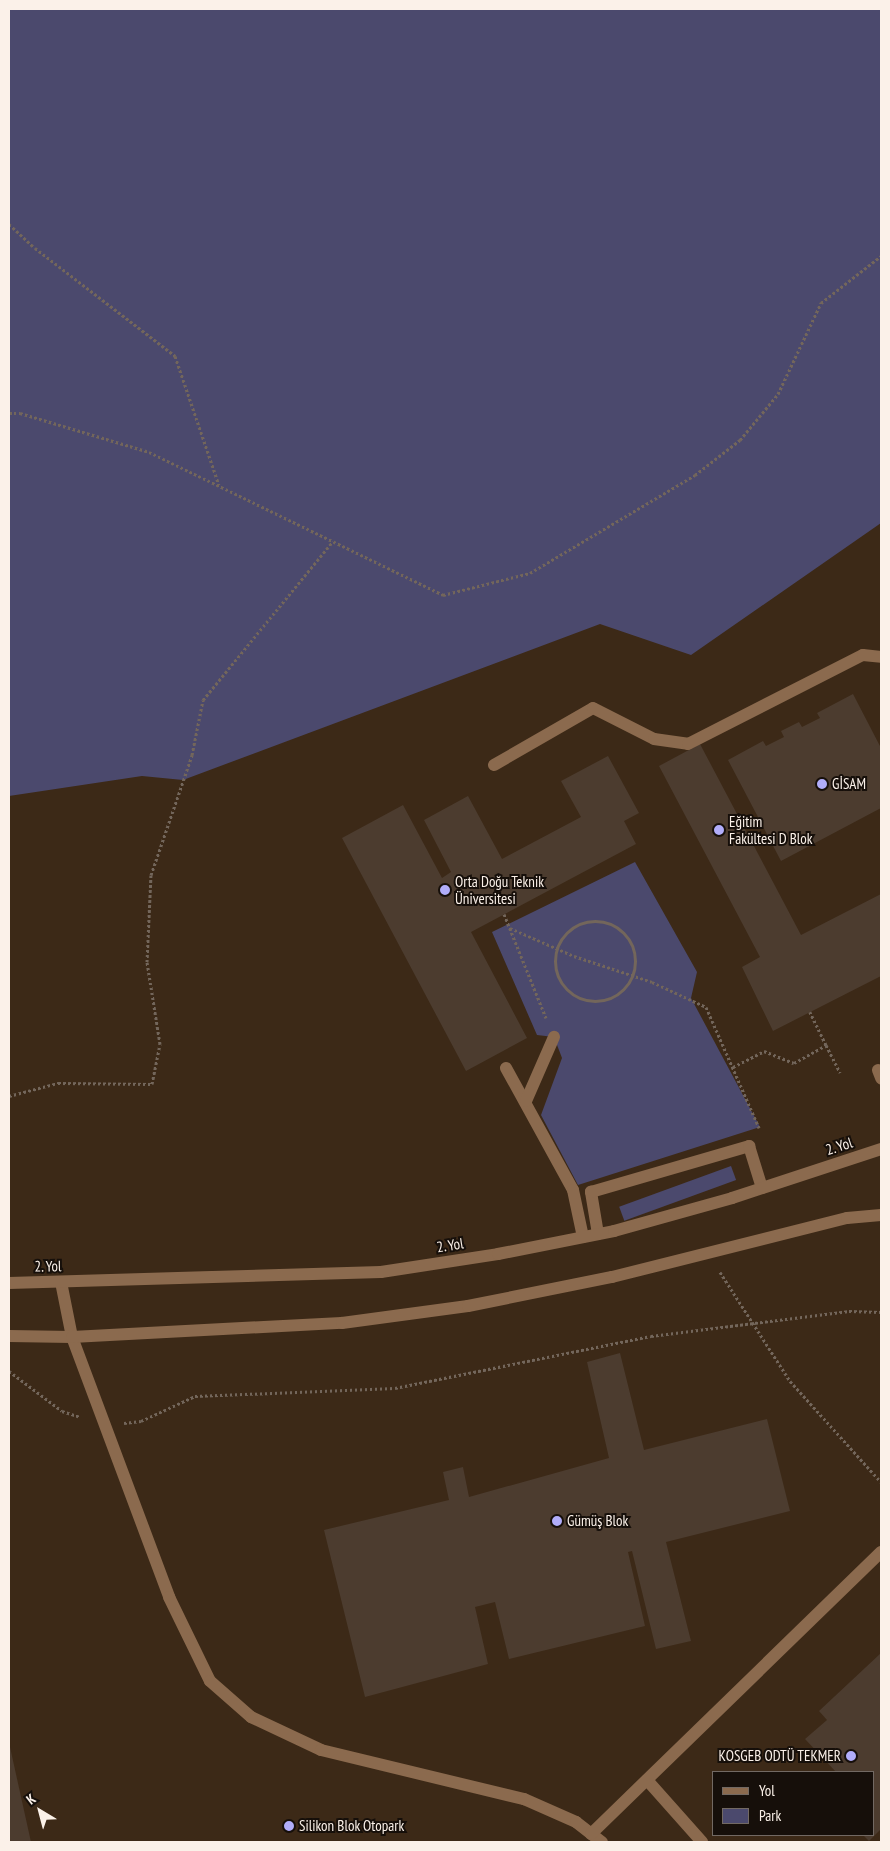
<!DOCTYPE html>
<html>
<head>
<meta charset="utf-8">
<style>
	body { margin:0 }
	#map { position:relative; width:890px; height:1851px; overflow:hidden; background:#332518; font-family:"PT Sans Narrow",sans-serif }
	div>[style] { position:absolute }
	.built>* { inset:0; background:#3c2917 }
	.green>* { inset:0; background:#4b496d; transform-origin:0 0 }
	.building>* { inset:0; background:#4c3c2f }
	.path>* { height:3px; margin-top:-1.5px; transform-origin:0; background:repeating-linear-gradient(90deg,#73665b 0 2.5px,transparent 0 5px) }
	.path>.ring { margin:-1.5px; padding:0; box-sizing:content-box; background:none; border:3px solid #73665b; border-radius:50% }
	.service>* { height:12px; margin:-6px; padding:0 6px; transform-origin:6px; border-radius:6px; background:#8b6a4e }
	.tertiary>* { height:12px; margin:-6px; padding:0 6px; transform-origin:6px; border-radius:6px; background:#8b6a4e }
	.dots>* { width:14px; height:14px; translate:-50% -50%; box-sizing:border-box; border:2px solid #160f0a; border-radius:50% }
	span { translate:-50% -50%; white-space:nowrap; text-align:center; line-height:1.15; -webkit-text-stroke:4px #160f0a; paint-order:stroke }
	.poi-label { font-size:15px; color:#fbf1e9 }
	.left { translate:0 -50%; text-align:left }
	.right { translate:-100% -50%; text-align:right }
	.street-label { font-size:15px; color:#fbf1e9 }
	.frame { position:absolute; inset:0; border:10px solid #fbf1e9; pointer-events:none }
	.legend { position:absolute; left:712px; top:1771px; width:162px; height:65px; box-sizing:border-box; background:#160f0a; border:1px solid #726963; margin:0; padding:6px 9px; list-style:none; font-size:15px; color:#fbf1e9 }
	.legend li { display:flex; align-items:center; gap:10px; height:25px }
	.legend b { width:25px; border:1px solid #726963 }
	.north { position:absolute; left:15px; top:1786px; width:50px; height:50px; -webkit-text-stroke:4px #160f0a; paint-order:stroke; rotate:323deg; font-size:14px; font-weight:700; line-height:20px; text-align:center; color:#fbf1e9 }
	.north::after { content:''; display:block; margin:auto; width:18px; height:22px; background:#fbf1e9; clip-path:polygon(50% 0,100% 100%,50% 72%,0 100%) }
</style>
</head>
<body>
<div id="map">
	<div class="built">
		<div style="clip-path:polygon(evenodd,9px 9px,881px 9px,881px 1842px,9px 1842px,9px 9px,714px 1772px,874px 1772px,874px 1835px,714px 1835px,714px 1772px)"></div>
	</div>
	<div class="green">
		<div style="clip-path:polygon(9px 9px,881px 9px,881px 523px,691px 655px,600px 624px,183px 780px,142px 776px,9px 796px)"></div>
		<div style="clip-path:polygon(635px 862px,697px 972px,691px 998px,760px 1127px,578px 1185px,541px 1115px,562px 1058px,554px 1037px,537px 1035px,492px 932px)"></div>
		<div style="left:731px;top:1166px;width:15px;height:119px;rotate:70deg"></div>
	</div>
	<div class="building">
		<div style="clip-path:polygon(853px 694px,881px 748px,881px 808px,781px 861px,728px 760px,763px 741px,766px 746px,784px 737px,781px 731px,799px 722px,802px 727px,820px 718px,817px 713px)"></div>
		<div style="clip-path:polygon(700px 744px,801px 935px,881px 894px,881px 976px,773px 1031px,742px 967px,760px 957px,659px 766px)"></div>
		<div style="clip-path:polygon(608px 756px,639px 813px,624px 821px,636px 844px,471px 932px,527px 1038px,466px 1071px,342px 838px,403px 805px,442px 878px,451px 872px,424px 820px,468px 796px,502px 859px,581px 817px,561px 781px)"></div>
		<div style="clip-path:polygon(620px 1353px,644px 1450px,767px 1419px,790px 1511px,666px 1542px,691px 1641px,656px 1649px,632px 1551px,628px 1552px,645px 1626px,509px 1659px,495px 1602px,475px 1607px,488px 1664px,365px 1697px,324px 1530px,449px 1500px,443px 1472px,463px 1467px,469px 1497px,609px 1458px,587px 1362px)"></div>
		<div style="clip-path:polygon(881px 1653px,881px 1829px,869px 1841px,863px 1835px,874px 1835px,874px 1772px,836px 1772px,805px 1739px,827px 1720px,819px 1711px)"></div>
		<div style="clip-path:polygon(10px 1747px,31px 1842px,9px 1842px)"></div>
	</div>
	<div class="path">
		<div style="left:9px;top:224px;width:35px;rotate:43deg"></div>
		<div style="left:35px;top:248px;width:177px;rotate:37.6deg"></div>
		<div style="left:175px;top:356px;width:136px;rotate:71.2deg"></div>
		<div style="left:9px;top:413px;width:11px"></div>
		<div style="left:20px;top:413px;width:135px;rotate:16.8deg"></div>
		<div style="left:149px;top:452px;width:327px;rotate:25.9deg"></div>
		<div style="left:443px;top:595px;width:90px;rotate:-14.2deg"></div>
		<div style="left:530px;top:573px;width:192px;rotate:-30.7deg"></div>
		<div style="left:695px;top:475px;width:57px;rotate:-37.9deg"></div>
		<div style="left:740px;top:440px;width:60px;rotate:-50.4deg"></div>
		<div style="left:778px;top:394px;width:101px;rotate:-64.7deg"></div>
		<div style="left:821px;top:303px;width:76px;rotate:-38.1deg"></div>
		<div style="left:504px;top:914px;width:112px;rotate:68deg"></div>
		<div class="ring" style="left:555px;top:921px;width:77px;height:77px"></div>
		<div style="left:510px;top:928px;width:70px;rotate:23.6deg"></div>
		<div style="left:574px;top:956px;width:82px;rotate:18.4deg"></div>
		<div style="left:652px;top:982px;width:60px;rotate:24.8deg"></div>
		<div style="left:706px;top:1007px;width:132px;rotate:66.3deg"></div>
		<div style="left:826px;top:1045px;width:31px;rotate:63deg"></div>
		<div style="left:733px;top:1067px;width:35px;rotate:-27deg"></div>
		<div style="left:764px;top:1051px;width:32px;rotate:22deg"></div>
		<div style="left:794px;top:1063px;width:37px;rotate:-29deg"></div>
		<div style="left:826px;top:1045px;width:37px;rotate:-116deg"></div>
		<div style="left:9px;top:1096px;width:51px;rotate:-14.9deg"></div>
		<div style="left:58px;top:1083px;width:94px;rotate:0.6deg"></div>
		<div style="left:152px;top:1084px;width:41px;rotate:-78.7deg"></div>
		<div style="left:160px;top:1044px;width:83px;rotate:-99deg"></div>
		<div style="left:147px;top:962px;width:87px;rotate:-87.4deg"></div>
		<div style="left:151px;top:875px;width:127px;rotate:-71.1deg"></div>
		<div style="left:192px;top:755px;width:56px;rotate:-78.7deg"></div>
		<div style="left:203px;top:700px;width:205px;rotate:-50.7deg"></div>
		<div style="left:720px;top:1272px;width:130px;rotate:57.3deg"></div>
		<div style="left:790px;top:1381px;width:136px;rotate:48deg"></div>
		<div style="left:9px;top:1371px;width:66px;rotate:37deg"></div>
		<div style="left:62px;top:1411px;width:19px;rotate:18deg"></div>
		<div style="left:124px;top:1423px;width:17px;rotate:-7deg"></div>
		<div style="left:141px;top:1421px;width:60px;rotate:-24.8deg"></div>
		<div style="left:195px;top:1396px;width:200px;rotate:-2.3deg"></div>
		<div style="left:395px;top:1388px;width:261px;rotate:-11.5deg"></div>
		<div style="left:651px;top:1336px;width:200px;rotate:-7.2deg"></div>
		<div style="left:849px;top:1311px;width:32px;rotate:2deg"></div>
	</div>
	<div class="service">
		<div style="left:494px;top:765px;width:114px;rotate:-29.9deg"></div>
		<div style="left:593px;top:708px;width:68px;rotate:26.9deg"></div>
		<div style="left:654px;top:739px;width:34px;rotate:8deg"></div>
		<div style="left:688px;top:744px;width:196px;rotate:-27deg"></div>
		<div style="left:863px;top:655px;width:18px;rotate:6deg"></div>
		<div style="left:506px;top:1068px;width:139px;rotate:61.2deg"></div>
		<div style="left:573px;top:1190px;width:48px;rotate:78deg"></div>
		<div style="left:878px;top:1070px;width:9px;rotate:69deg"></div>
		<div style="left:526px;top:1101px;width:70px;rotate:-66.4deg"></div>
		<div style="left:598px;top:1234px;width:43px;rotate:-99.5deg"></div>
		<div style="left:591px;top:1192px;width:165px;rotate:-16.2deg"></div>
		<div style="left:749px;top:1146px;width:44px;rotate:72.8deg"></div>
		<div style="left:72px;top:1337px;width:278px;rotate:69.5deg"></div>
		<div style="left:169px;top:1597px;width:93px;rotate:64deg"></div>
		<div style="left:210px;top:1681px;width:55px;rotate:41.3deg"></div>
		<div style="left:251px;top:1717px;width:77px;rotate:25.2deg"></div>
		<div style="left:321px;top:1750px;width:209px;rotate:13.6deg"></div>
		<div style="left:524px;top:1799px;width:57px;rotate:23.9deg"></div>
		<div style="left:576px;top:1822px;width:33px;rotate:38deg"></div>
		<div style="left:647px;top:1780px;width:83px;rotate:48.4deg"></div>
		<div style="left:591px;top:1834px;width:405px;rotate:-44.2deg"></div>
	</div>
	<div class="tertiary">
		<div style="left:61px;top:1282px;width:56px;rotate:78.7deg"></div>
		<div style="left:9px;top:1283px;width:372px;rotate:-1.7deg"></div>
		<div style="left:381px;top:1272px;width:118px;rotate:-8.7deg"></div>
		<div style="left:498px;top:1254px;width:118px;rotate:-11.2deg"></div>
		<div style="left:614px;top:1231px;width:123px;rotate:-15.6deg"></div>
		<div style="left:732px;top:1198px;width:157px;rotate:-18.2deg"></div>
		<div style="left:9px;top:1336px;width:63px;rotate:0.9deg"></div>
		<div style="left:72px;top:1337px;width:270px;rotate:-3deg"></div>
		<div style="left:342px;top:1323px;width:127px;rotate:-7.7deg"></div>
		<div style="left:468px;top:1306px;width:147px;rotate:-11.4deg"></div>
		<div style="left:612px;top:1277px;width:242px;rotate:-14.1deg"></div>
		<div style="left:847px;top:1218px;width:34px;rotate:-5deg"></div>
	</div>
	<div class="dots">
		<div style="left:822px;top:784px;background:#b1adfa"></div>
		<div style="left:719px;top:830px;background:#b1adfa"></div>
		<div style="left:445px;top:890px;background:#b1adfa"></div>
		<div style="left:557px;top:1521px;background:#b1adfa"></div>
		<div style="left:851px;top:1756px;background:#b1adfa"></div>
		<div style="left:289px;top:1826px;background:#b1adfa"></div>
	</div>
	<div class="poi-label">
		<span class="left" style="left:832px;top:784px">GİSAM</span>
		<span class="left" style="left:729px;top:830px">Eğitim<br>Fakültesi D Blok</span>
		<span class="left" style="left:455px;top:890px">Orta Doğu Teknik<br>Üniversitesi</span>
		<span class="left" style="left:567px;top:1521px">Gümüş Blok</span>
		<span class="right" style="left:841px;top:1756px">KOSGEB ODTÜ TEKMER</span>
		<span class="left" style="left:299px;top:1826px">Silikon Blok Otopark</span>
	</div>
	<div class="street-label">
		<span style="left:839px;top:1146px;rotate:-18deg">2. Yol</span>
		<span style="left:450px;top:1245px;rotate:-9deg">2. Yol</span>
		<span style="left:48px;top:1266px;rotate:-1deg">2. Yol</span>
	</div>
	<div class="frame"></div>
	<ul class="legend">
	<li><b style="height:6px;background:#8b6a4e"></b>Yol</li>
	<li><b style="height:14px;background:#4b496d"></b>Park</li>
	</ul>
	<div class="north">K</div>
</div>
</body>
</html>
